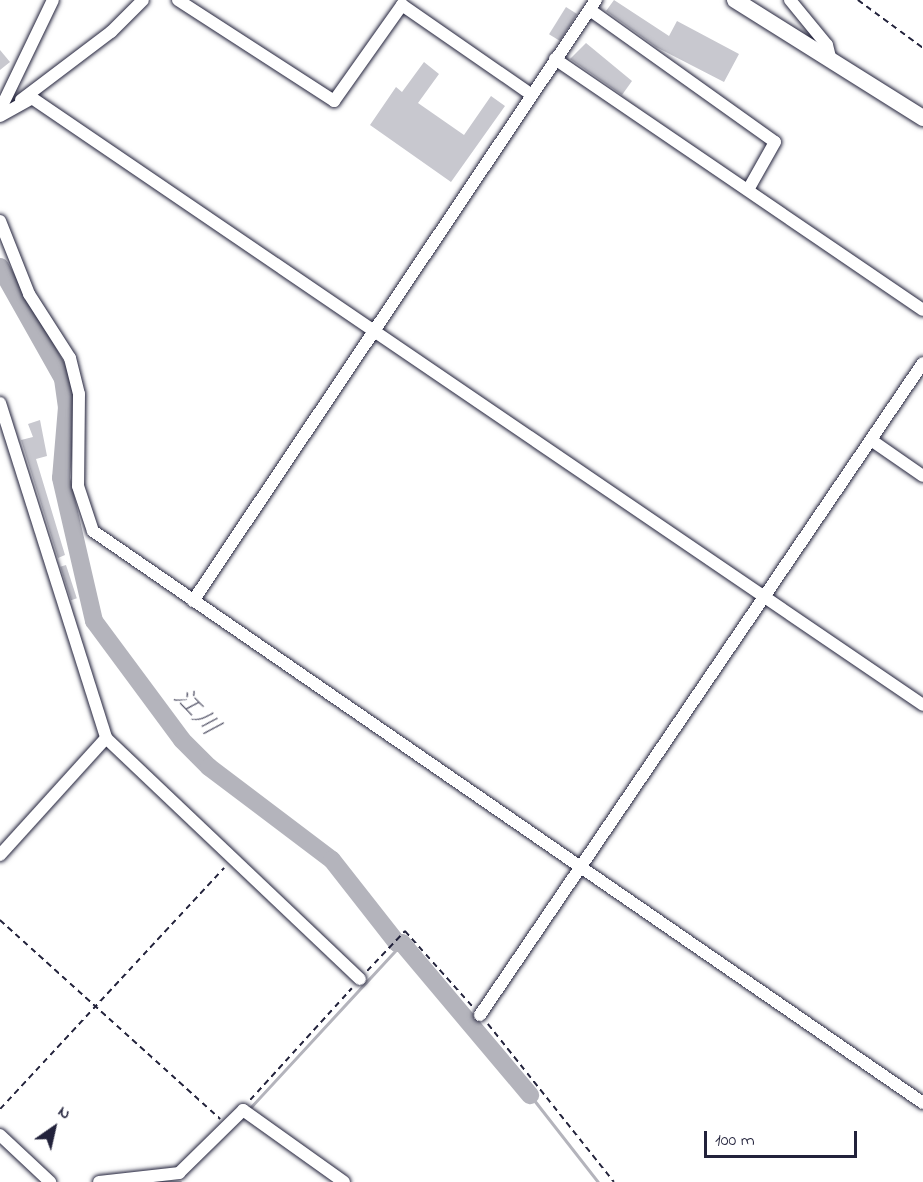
<!DOCTYPE html>
<html>
<head>
<meta charset="utf-8">
<style>
	body { margin:0 }
	#map { position:relative; width:923px; height:1182px; overflow:hidden; background:#fff; font-family:"Indie Flower","Klee One",sans-serif }
	div>[style] { position:absolute }
	.stream>* { height:3px; margin:-1.5px; padding:0 1.5px; transform-origin:1.5px; border-radius:1.5px; background:#b4b4bc }
	.river>* { height:18px; margin:-9px; padding:0 9px; transform-origin:9px; border-radius:9px; background:#b4b4bc }
	.building>* { inset:0; background:#c8c8cf; transform-origin:0 0 }
	.path>* { height:1.5px; margin-top:-0.75px; transform-origin:0; background:repeating-linear-gradient(90deg,#22223b 0 6px,transparent 0 10.5px) }
	.roads { filter:drop-shadow(0 0 2px #22223b) drop-shadow(0 0 2px #22223b) }
	.minor>* { height:12px; margin:-6px; padding:0 6px; transform-origin:6px; border-radius:6px; background:#fff }
	.major>* { height:16px; margin:-8px; padding:0 8px; transform-origin:8px; border-radius:8px; background:#fff }
	span { translate:-50% -50%; white-space:nowrap; text-align:center; line-height:1.15; -webkit-text-stroke:6px #fff; paint-order:stroke }
	.water-label { font-size:27px; color:#5c5c6f; font-style:italic }
	.north { position:absolute; left:24px; top:1098px; width:60px; height:60px; -webkit-text-stroke:4px #fff; paint-order:stroke; rotate:34deg; font-size:16px; font-weight:700; line-height:24px; text-align:center; color:#22223b }
	.north::after { content:''; display:block; margin:auto; width:21px; height:27px; background:#22223b; clip-path:polygon(50% 0,100% 100%,50% 72%,0 100%) }
	.scale { position:absolute; left:704px; top:1131px; width:153px; height:27px; box-sizing:border-box; border:3px solid #22223b; border-top:0; padding-left:8px; font-size:18px; line-height:21px; white-space:nowrap; color:#22223b; -webkit-text-stroke:4px #fff; paint-order:stroke }
</style>
</head>
<body>
<div id="map">
	<div class="stream">
		<div style="left:530px;top:1095px;width:110px;rotate:52deg"></div>
		<div style="left:249px;top:1109px;width:226px;rotate:-47.3deg"></div>
		<div style="left:155px;top:1182px;width:25px"></div>
	</div>
	<div class="river">
		<div style="left:0;top:267px;width:129px;rotate:60.6deg"></div>
		<div style="left:63px;top:379px;width:28px;rotate:82deg"></div>
		<div style="left:67px;top:407px;width:71px;rotate:94.8deg"></div>
		<div style="left:61px;top:478px;width:147px;rotate:77deg"></div>
		<div style="left:94px;top:621px;width:148px;rotate:53.5deg"></div>
		<div style="left:182px;top:740px;width:38px;rotate:45deg"></div>
		<div style="left:209px;top:767px;width:154px;rotate:37.1deg"></div>
		<div style="left:332px;top:860px;width:105px;rotate:51.9deg"></div>
		<div style="left:397px;top:943px;width:5px"></div>
		<div style="left:402px;top:943px;width:199px;rotate:49.9deg"></div>
	</div>
	<div class="building">
		<div style="clip-path:polygon(614px 0,669px 36px,677px 21px,739px 54px,724px 82px,656px 47px,606px 11px)"></div>
		<div style="left:566px;top:7px;width:13px;height:32px;rotate:32deg"></div>
		<div style="clip-path:polygon(586px 43px,632px 81px,622px 95px,570px 59px)"></div>
		<div style="clip-path:polygon(0 50px,10px 62px,0 70px)"></div>
		<div style="clip-path:polygon(424px 62px,439px 74px,418px 103px,464px 135px,491px 96px,505px 106px,451px 182px,370px 125px,396px 87px,402px 92px)"></div>
		<div style="clip-path:polygon(40px 420px,47px 456px,36px 459px,65px 555px,58px 558px,21px 440px,33px 437px,28px 424px)"></div>
		<div style="left:66px;top:565px;width:35px;height:6px;rotate:72deg"></div>
	</div>
	<div class="path">
		<div style="left:858px;top:0;width:81px;rotate:36.4deg"></div>
		<div style="left:0;top:920px;width:297px;rotate:42.1deg"></div>
		<div style="left:367px;top:971px;width:55px;rotate:-46.5deg"></div>
		<div style="left:405px;top:931px;width:102px;rotate:48.2deg"></div>
		<div style="left:488px;top:1024px;width:202px;rotate:51.4deg"></div>
		<div style="left:250px;top:1100px;width:151px;rotate:-47.7deg"></div>
		<div style="left:0;top:1109px;width:329px;rotate:-47.1deg"></div>
	</div>
	<div class="roads">
		<div class="minor">
			<div style="left:178px;top:0;width:186px;rotate:32.9deg"></div>
			<div style="left:334px;top:101px;width:118px;rotate:-54.7deg"></div>
			<div style="left:402px;top:5px;width:158px;rotate:34.7deg"></div>
			<div style="left:790px;top:0;width:58px;rotate:50.6deg"></div>
			<div style="left:827px;top:45px;width:12px;rotate:76deg"></div>
			<div style="left:590px;top:10px;width:227px;rotate:35.5deg"></div>
			<div style="left:775px;top:142px;width:55px;rotate:119.4deg"></div>
			<div style="left:555px;top:59px;width:445px;rotate:34.3deg"></div>
			<div style="left:21px;top:100px;width:113px;rotate:-37.1deg"></div>
			<div style="left:111px;top:32px;width:45px;rotate:-45deg"></div>
			<div style="left:0;top:110px;width:122px;rotate:-64.3deg"></div>
			<div style="left:0;top:116px;width:37px;rotate:-29deg"></div>
			<div style="left:32px;top:98px;width:1078px;rotate:34.26deg"></div>
			<div style="left:0;top:221px;width:79px;rotate:68.3deg"></div>
			<div style="left:29px;top:294px;width:76px;rotate:57.4deg"></div>
			<div style="left:70px;top:358px;width:37px;rotate:76deg"></div>
			<div style="left:79px;top:394px;width:92px;rotate:90.6deg"></div>
			<div style="left:78px;top:486px;width:47px;rotate:71.6deg"></div>
			<div style="left:93px;top:531px;width:1008px;rotate:34.57deg"></div>
			<div style="left:0;top:403px;width:351px;rotate:72.4deg"></div>
			<div style="left:106px;top:738px;width:350px;rotate:43.5deg"></div>
			<div style="left:871px;top:440px;width:63px;rotate:34.7deg"></div>
			<div style="left:193px;top:601px;width:724px;rotate:-56.16deg"></div>
			<div style="left:0;top:855px;width:158px;rotate:-47.8deg"></div>
			<div style="left:480px;top:1015px;width:788px;rotate:-55.81deg"></div>
			<div style="left:0;top:1135px;width:69px;rotate:43.2deg"></div>
			<div style="left:99px;top:1182px;width:81px;rotate:-6.4deg"></div>
			<div style="left:179px;top:1173px;width:90px;rotate:-44.5deg"></div>
			<div style="left:243px;top:1110px;width:124px;rotate:35.5deg"></div>
		</div>
		<div class="major">
			<div style="left:735px;top:0;width:222px;rotate:32.1deg"></div>
		</div>
	</div>
	<div class="water-label">
		<span style="left:196px;top:713px;rotate:48deg">江川</span>
	</div>
	<div class="north">N</div>
	<div class="scale">100 m</div>
</div>
</body>
</html>
